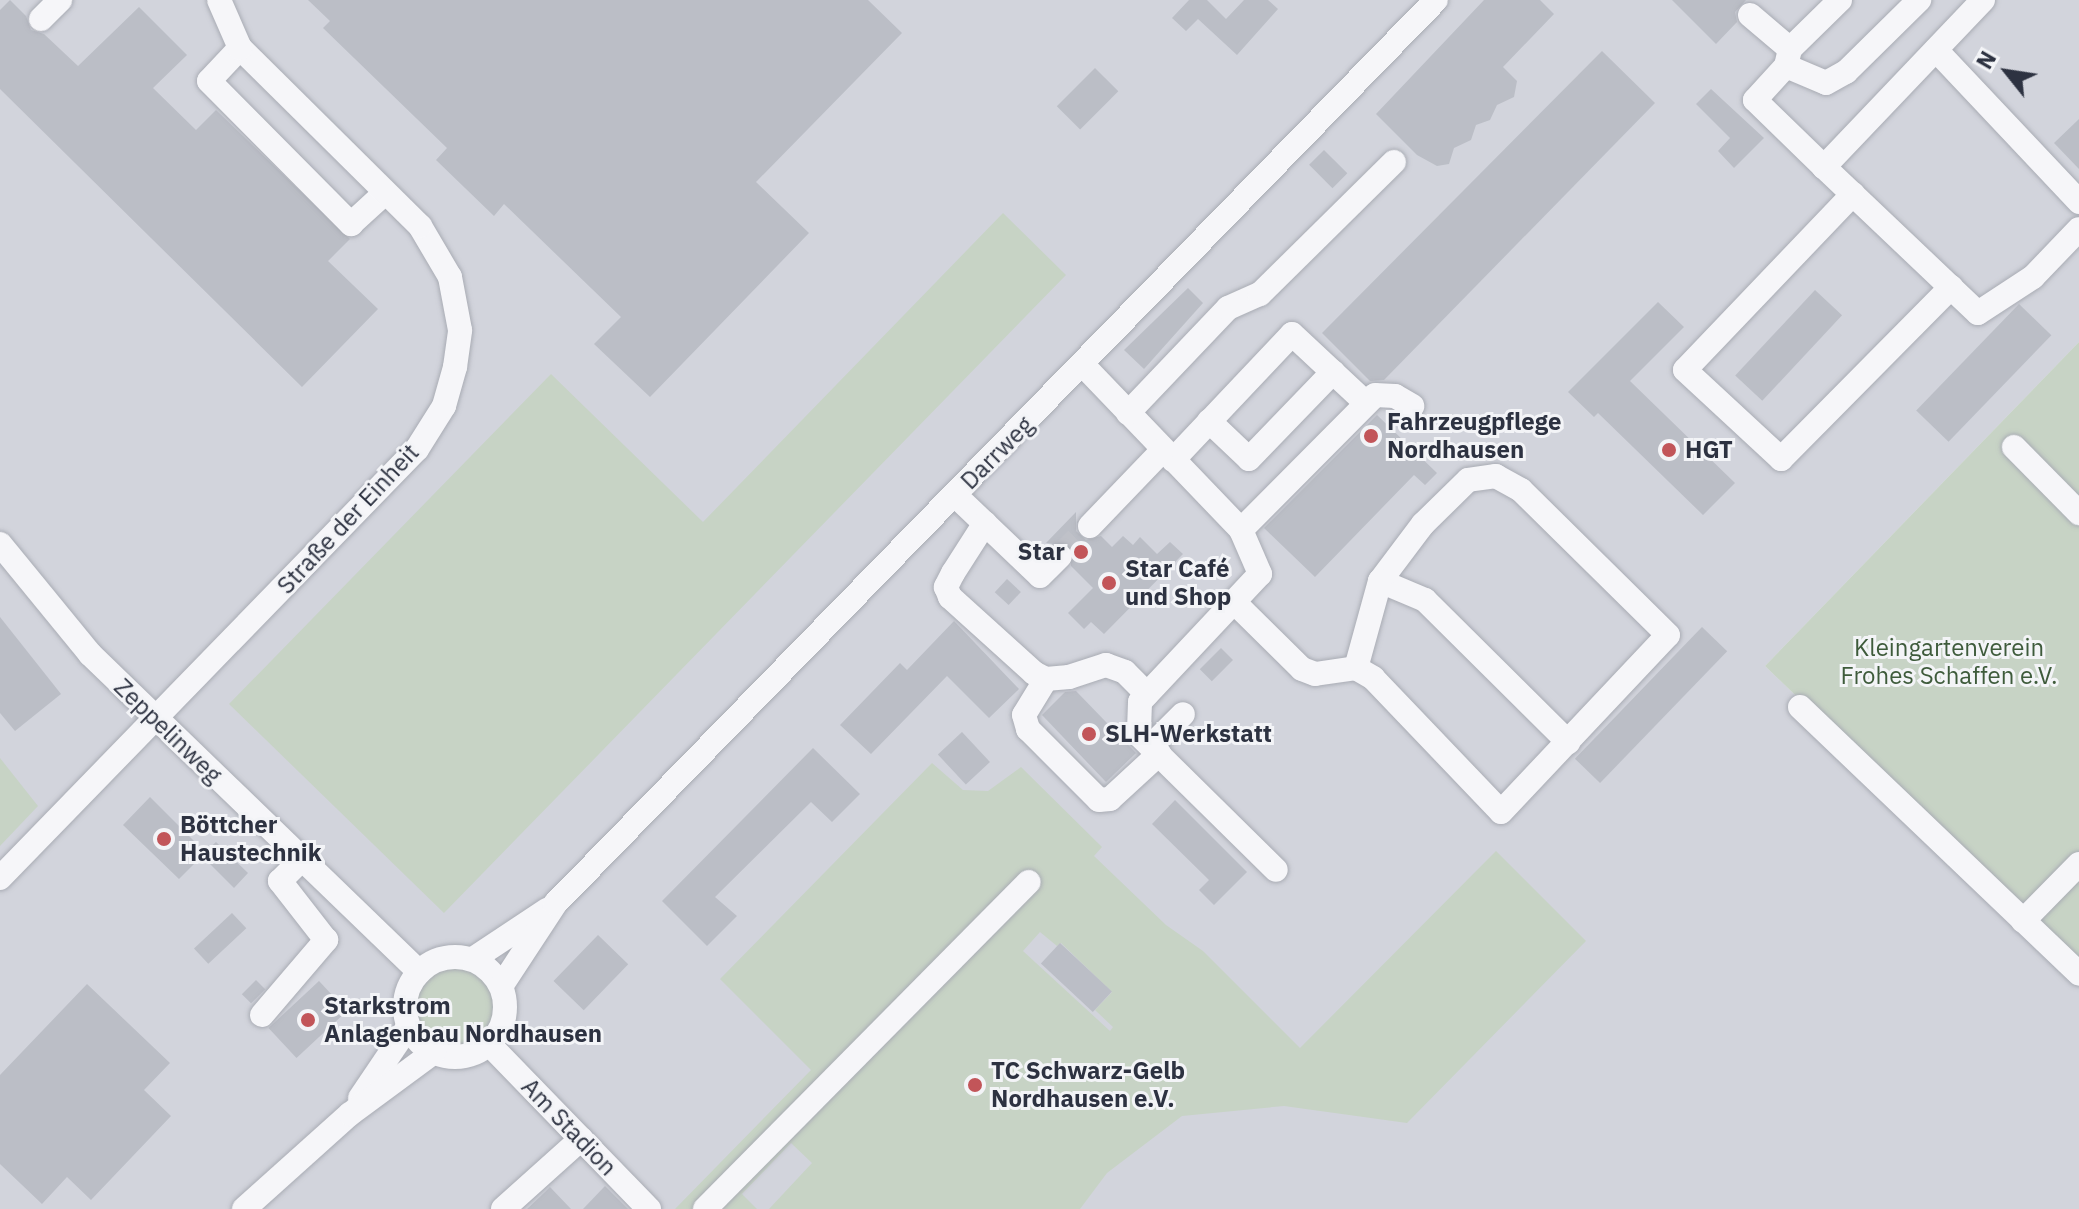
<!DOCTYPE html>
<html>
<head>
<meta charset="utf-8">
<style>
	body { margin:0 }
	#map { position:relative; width:2079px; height:1209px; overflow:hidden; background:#e3e5ea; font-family:"IBM Plex Sans",sans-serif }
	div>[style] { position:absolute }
	.built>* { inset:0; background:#d2d4dc }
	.green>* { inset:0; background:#c7d3c5 }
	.round { border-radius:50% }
	.building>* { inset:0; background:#bbbec6; transform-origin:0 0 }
	.minor-tunnel>* { height:24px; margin-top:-12px; transform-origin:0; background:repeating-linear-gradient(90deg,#bfc1c8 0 24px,transparent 0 36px) }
	.roads { filter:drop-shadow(0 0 2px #a9acb4) drop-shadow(0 0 2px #a9acb4) }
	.minor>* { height:24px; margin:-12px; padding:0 12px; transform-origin:12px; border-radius:12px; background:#f6f6f9 }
	.minor>.ring { margin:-12px; padding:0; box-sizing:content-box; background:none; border:24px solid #f6f6f9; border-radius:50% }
	.dots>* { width:22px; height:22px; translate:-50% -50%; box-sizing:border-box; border:4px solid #f3f4f7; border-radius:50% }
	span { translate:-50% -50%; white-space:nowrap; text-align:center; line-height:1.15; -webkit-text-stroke:6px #f3f4f7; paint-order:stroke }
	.poi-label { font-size:24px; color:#2d3241; font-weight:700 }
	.left { translate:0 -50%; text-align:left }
	.right { translate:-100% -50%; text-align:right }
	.street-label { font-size:24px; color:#2d3241 }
	.park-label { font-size:24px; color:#3e5b3b }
	.north { position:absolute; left:1967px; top:32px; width:80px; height:80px; -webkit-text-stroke:6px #f3f4f7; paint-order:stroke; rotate:300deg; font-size:22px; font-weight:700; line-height:32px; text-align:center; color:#2d3241 }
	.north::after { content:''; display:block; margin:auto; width:28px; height:36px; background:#2d3241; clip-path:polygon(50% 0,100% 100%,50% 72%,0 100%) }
</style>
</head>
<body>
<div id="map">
	<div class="built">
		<div style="clip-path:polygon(0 0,2079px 0,2079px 342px,1765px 666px,2079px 968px,2079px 1209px,0 1209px)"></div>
	</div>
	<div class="green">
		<div style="clip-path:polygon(1003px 213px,1066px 275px,444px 913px,229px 704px,551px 374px,703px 522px)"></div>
		<div style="clip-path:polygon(2079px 342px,2079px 968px,1765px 666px)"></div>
		<div style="clip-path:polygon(0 758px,38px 806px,0 846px)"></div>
		<div style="clip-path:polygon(evenodd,932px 763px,963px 790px,988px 791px,1021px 767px,1102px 847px,1094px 856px,1166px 925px,1203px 951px,1300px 1048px,1496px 851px,1586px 941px,1407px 1123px,1284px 1106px,1182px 1116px,1107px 1173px,1080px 1209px,769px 1209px,812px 1163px,791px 1143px,742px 1194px,757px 1209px,675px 1209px,811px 1070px,720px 979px,932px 763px,1040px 932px,1057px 946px,1061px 943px,1112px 992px,1095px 1010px,1113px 1027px,1110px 1031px,1023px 951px,1040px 932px)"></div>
		<div class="round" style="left:413px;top:963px;width:86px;height:86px"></div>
	</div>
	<div class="building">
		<div style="clip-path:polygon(10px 0,26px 16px,31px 30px,44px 34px,78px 66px,139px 7px,187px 55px,153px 88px,196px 130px,216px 110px,350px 239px,328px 261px,378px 309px,302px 387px,0 89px,0 10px)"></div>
		<div style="clip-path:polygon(308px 0,868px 0,902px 33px,756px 182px,809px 233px,650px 397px,594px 344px,621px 317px,504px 204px,494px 216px,436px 160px,447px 148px,323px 28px,330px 21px)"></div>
		<div style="clip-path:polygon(1189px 0,1207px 0,1226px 19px,1244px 0,1268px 0,1278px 9px,1237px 55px,1198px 19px,1186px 31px,1172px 18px)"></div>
		<div style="clip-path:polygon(1484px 0,1540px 0,1554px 14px,1503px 67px,1517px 81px,1514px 97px,1497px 105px,1490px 120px,1476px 125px,1471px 140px,1454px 148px,1449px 164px,1437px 166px,1417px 155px,1376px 114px)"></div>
		<div style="clip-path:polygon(1672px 0,1746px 0,1735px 12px,1737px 22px,1716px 44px)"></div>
		<div style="clip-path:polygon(1602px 51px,1655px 103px,1384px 380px,1370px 381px,1322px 333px)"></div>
		<div style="left:1095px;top:68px;width:33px;height:54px;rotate:45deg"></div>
		<div style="clip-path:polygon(1711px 89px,1764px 138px,1734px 168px,1718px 151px,1730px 138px,1696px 104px)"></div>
		<div style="clip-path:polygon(2079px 119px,2079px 169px,2054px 143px)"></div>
		<div style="left:1324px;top:150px;width:33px;height:21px;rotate:45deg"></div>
		<div style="clip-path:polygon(1188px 288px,1203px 303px,1144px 369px,1124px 350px)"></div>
		<div style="left:1815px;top:290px;width:37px;height:117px;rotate:43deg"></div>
		<div style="clip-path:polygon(1658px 302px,1684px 327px,1630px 381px,1735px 483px,1703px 515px,1598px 413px,1594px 417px,1568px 392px)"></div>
		<div style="left:2019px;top:304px;width:45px;height:148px;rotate:44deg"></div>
		<div style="clip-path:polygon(1377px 415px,1437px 473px,1425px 485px,1414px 475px,1315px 577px,1264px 528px)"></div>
		<div style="clip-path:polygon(1076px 512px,1076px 531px,1086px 540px,1101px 536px,1112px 547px,1123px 536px,1133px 545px,1140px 537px,1157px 554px,1170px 542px,1183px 554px,1104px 634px,1091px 622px,1084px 629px,1068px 613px,1093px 588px,1071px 566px,1071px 546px,1046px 543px)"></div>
		<div style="left:1007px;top:579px;width:19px;height:18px;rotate:43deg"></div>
		<div style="clip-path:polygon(0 617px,61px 694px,15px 731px,0 713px)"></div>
		<div style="clip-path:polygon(954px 621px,1019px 689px,989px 718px,947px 676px,871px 754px,840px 725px,900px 663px,907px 670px)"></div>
		<div style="left:1702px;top:627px;width:35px;height:183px;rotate:44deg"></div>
		<div style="left:1221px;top:648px;width:17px;height:30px;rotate:45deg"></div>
		<div style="clip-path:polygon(1076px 691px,1136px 753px,1106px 782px,1042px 715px,1065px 692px)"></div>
		<div style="left:962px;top:732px;width:41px;height:33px;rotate:47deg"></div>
		<div style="clip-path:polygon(813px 748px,860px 794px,832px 822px,811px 802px,715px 897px,737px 916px,707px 946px,662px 901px)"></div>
		<div style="clip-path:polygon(150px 797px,205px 852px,216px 842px,248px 873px,234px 888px,202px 856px,179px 879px,123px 825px)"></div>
		<div style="clip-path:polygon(1175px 800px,1247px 872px,1214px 905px,1199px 890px,1209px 880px,1152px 824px)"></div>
		<div style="left:232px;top:913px;width:21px;height:52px;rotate:47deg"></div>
		<div style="left:598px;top:935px;width:42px;height:64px;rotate:44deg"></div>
		<div style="left:1060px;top:943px;width:71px;height:28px;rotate:43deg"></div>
		<div style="left:256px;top:980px;width:13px;height:20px;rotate:45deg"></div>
		<div style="left:319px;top:981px;width:41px;height:69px;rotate:47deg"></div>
		<div style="clip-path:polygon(87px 984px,170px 1063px,144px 1090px,171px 1116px,91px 1200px,67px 1177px,42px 1204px,0 1164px,0 1075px)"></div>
		<div style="clip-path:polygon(605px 1186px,628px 1209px,583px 1209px)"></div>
		<div style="clip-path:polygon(550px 1187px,571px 1209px,527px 1209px,545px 1192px)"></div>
	</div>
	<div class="minor-tunnel">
		<div style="left:1060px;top:556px;width:42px;rotate:-45deg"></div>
	</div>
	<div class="roads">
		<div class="minor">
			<div style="left:1840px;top:0;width:70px;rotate:135.6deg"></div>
			<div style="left:1790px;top:49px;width:17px;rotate:103deg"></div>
			<div style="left:1786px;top:66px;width:43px;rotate:23deg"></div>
			<div style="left:1826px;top:83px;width:23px;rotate:-29deg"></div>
			<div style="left:1846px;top:72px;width:103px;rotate:-44.6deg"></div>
			<div style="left:1983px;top:0;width:231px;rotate:133.6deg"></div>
			<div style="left:1824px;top:167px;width:212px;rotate:43.5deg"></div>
			<div style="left:1978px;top:313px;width:66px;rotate:-33.2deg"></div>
			<div style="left:2033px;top:277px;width:66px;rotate:-46.2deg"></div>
			<div style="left:1750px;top:15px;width:52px;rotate:40.4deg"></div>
			<div style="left:41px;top:19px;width:27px;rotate:-45deg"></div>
			<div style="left:240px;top:48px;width:45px;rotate:133.2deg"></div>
			<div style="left:209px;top:81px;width:202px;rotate:45.2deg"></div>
			<div style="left:351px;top:224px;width:46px;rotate:-42.4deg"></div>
			<div style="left:1936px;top:50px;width:209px;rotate:46.7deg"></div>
			<div style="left:1786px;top:66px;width:46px;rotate:132.4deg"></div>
			<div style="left:1755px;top:100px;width:96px;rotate:44.2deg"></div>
			<div style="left:1853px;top:194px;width:243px;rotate:133.7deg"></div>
			<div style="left:1685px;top:370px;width:131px;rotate:42.8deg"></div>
			<div style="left:1781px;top:459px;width:242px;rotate:-45.3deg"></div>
			<div style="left:1083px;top:365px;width:228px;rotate:46.2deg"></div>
			<div style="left:1241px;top:530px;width:48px;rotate:66.6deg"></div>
			<div style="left:1260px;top:574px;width:175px;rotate:133.2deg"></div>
			<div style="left:1140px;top:702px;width:33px;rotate:92deg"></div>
			<div style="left:1139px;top:735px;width:192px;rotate:44.6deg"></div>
			<div style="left:1128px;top:413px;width:145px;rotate:-46.4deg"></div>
			<div style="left:1228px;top:308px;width:35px;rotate:-24deg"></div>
			<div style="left:1260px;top:294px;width:188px;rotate:-44.6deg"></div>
			<div style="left:1209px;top:421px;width:55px;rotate:43.5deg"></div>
			<div style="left:1249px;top:459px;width:121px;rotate:-46deg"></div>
			<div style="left:2014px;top:447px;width:93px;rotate:45.4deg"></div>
			<div style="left:1173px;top:460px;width:173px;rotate:-46.6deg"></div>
			<div style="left:1292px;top:334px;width:100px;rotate:43deg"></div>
			<div style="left:955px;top:495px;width:117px;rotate:43.6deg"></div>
			<div style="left:1040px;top:576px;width:28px;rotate:-45deg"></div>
			<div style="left:985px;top:523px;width:59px;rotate:122.6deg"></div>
			<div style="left:953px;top:573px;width:16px;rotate:117deg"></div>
			<div style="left:946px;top:587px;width:11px;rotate:68deg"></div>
			<div style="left:950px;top:597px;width:113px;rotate:42.1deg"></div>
			<div style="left:1034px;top:673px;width:13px;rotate:27deg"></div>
			<div style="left:1046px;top:679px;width:23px;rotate:-5deg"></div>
			<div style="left:1069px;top:677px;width:39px;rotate:-18deg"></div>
			<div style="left:1106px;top:665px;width:20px;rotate:20deg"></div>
			<div style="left:1125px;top:672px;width:31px;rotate:45deg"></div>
			<div style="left:1090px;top:526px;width:105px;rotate:-46.2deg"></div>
			<div style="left:1241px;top:530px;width:190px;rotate:-45.2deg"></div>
			<div style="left:1375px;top:395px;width:20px;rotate:3deg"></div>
			<div style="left:1395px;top:396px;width:20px;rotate:30deg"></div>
			<div style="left:0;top:544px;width:142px;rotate:50.7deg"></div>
			<div style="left:90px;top:654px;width:458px;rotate:44deg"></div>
			<div style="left:1380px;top:581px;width:49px;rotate:22.9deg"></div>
			<div style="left:1425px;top:600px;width:202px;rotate:44.8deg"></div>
			<div style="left:1234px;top:602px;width:95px;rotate:44.6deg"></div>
			<div style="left:1302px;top:669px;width:14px;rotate:21deg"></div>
			<div style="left:1315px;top:674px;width:41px;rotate:-8.3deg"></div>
			<div style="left:1356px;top:668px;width:20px;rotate:30deg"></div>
			<div style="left:1373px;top:678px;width:185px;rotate:46.3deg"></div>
			<div style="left:1501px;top:812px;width:243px;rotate:-46.7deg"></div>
			<div style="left:1668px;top:635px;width:206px;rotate:-135.4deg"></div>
			<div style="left:1521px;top:490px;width:29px;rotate:-151deg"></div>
			<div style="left:1496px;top:476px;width:28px;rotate:172deg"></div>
			<div style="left:1468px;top:480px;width:63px;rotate:135.6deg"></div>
			<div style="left:1423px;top:524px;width:71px;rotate:127deg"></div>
			<div style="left:1380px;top:581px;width:90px;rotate:105.4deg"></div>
			<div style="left:1046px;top:679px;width:42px;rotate:121.4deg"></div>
			<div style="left:1024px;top:715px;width:15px;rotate:74deg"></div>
			<div style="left:1028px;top:729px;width:100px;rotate:45deg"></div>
			<div style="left:1099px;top:800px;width:11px;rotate:-5deg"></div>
			<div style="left:1110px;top:799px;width:67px;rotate:-42.6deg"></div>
			<div style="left:1800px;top:707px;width:386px;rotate:43.7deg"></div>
			<div style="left:1151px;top:746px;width:45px;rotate:-45deg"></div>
			<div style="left:0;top:878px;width:598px;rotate:-45.81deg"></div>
			<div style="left:417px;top:449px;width:51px;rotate:-57.9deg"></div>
			<div style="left:444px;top:406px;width:41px;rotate:-74.2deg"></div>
			<div style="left:455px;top:367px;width:37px;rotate:-82deg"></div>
			<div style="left:460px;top:330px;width:54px;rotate:-100.7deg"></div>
			<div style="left:450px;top:277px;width:59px;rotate:-120.5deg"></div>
			<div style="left:420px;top:226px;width:253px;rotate:-135.3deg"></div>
			<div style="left:240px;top:48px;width:52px;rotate:-113.6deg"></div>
			<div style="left:2023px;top:921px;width:80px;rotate:-45.5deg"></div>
			<div class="ring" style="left:405px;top:957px;width:76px;height:76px"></div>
			<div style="left:473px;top:959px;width:89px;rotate:-33.5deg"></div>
			<div style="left:502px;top:985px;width:97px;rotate:-56.8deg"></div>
			<div style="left:555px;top:904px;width:1262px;rotate:-45.74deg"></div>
			<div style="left:262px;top:1015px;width:99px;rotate:-49.5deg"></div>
			<div style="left:326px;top:940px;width:75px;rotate:-127.9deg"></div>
			<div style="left:280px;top:881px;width:28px;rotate:-45deg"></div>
			<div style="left:489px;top:1044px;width:230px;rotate:45.9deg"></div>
			<div style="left:360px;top:1098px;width:86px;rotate:-55.9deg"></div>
			<div style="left:244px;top:1209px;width:142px;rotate:-41.9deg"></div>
			<div style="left:350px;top:1114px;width:104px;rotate:-36.4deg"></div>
			<div style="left:503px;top:1209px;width:105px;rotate:-41.9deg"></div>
			<div style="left:705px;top:1209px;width:460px;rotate:-45.3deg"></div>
		</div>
	</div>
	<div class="dots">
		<div style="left:1371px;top:436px;background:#c25559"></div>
		<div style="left:1669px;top:450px;background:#c25559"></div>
		<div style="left:1081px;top:552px;background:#c25559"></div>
		<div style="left:1109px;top:583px;background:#c25559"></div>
		<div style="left:1089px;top:734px;background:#c25559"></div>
		<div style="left:164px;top:839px;background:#c25559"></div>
		<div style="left:308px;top:1020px;background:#c25559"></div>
		<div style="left:975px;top:1085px;background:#c25559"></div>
	</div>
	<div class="poi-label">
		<span class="left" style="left:1387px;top:436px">Fahrzeugpflege<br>Nordhausen</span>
		<span class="left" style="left:1685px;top:450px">HGT</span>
		<span class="right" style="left:1065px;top:552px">Star</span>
		<span class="left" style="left:1125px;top:583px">Star Café<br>und Shop</span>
		<span class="left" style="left:1105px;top:734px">SLH-Werkstatt</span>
		<span class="left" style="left:180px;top:839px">Böttcher<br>Haustechnik</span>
		<span class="left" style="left:324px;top:1020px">Starkstrom<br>Anlagenbau Nordhausen</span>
		<span class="left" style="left:991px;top:1085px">TC Schwarz-Gelb<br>Nordhausen e.V.</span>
	</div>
	<div class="street-label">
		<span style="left:997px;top:453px;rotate:-45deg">Darrweg</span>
		<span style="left:348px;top:519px;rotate:-47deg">Straße der Einheit</span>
		<span style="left:168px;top:731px;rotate:44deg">Zeppelinweg</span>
		<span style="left:569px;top:1127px;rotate:46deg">Am Stadion</span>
	</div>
	<div class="park-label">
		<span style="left:1949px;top:662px">Kleingartenverein<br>Frohes Schaffen e.V.</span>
	</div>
	<div class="north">N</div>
</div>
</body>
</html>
